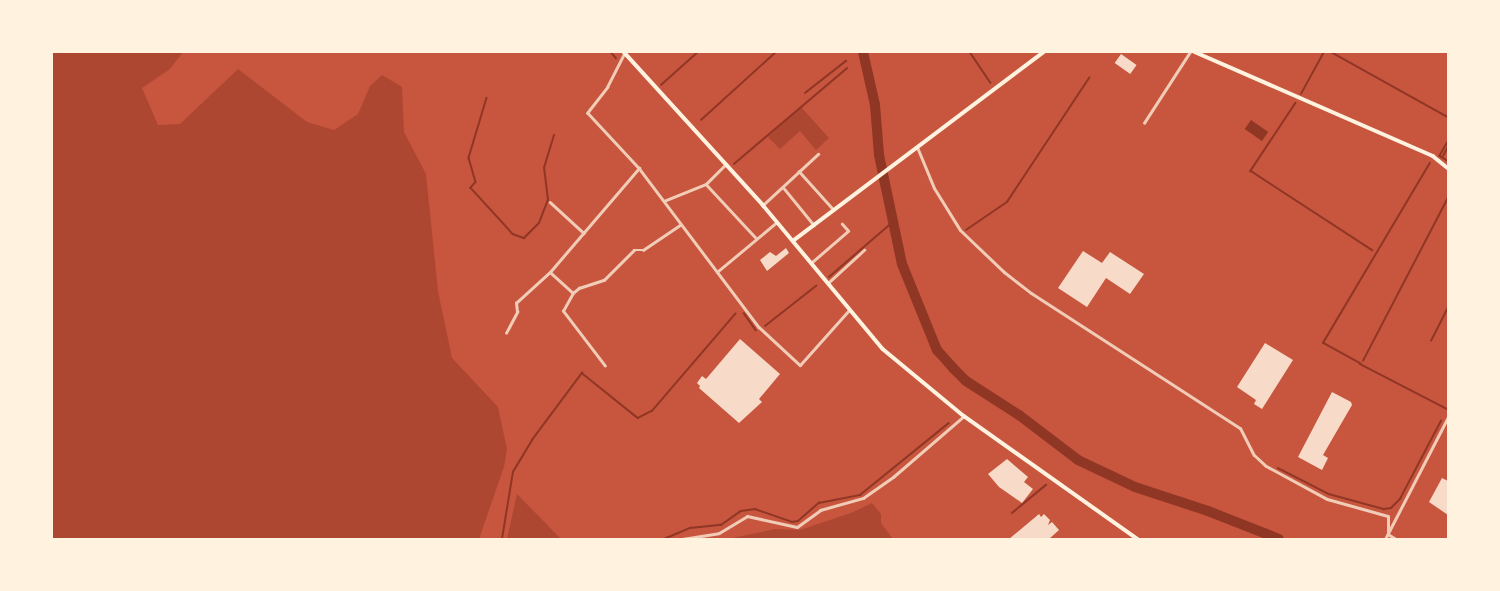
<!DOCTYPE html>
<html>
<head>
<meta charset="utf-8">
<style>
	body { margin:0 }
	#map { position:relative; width:1500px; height:591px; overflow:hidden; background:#c8553d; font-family:Poppins,sans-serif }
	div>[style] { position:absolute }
	.green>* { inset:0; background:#ae4732 }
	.water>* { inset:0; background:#8f3625; transform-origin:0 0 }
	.stream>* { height:1.5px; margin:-0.75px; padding:0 0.75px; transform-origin:0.75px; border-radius:0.75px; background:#8f3625 }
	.river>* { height:10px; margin:-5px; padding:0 5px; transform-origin:5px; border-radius:5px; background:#8f3625 }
	.building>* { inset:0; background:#f7dbc8; transform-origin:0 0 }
	.minor>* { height:2.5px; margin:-1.25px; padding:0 1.25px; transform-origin:1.25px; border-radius:1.25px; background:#f1ccb7 }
	.tertiary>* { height:3px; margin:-1.5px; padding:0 1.5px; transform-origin:1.5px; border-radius:1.5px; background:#f1ccb7 }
	.secondary>* { height:3.5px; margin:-1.75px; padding:0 1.75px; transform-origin:1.75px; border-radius:1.75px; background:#fff3e0 }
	span { translate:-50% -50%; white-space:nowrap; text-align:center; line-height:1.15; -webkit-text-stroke:4px #fff3e0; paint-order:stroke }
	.frame { position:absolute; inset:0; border:53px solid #fff3e0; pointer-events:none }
</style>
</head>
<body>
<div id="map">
	<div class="green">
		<div style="clip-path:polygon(52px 52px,183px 52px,170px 69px,142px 88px,158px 125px,180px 124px,238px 69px,307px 122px,334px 130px,358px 114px,370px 86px,382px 75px,402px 87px,404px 132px,426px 174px,438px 291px,452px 358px,498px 407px,507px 449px,504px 467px,479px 539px,52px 539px)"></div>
		<div style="clip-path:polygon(801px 107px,829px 138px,816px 150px,800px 131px,780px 149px,768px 137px)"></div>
		<div style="clip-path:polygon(517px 494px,561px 539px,507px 539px)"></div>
		<div style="clip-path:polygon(872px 503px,881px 514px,881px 523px,893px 539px,727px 539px,776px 529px,800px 530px,851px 513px)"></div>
	</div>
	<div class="water">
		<div style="left:1251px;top:120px;width:21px;height:11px;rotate:35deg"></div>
	</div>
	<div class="stream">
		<div style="left:611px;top:52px;width:8px;rotate:50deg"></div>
		<div style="left:970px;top:52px;width:37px;rotate:56deg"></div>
		<div style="left:1331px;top:52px;width:134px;rotate:29.1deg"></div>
		<div style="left:661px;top:85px;width:50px;rotate:-41.7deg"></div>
		<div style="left:805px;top:93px;width:52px;rotate:-38deg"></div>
		<div style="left:1301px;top:94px;width:48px;rotate:-61.3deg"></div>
		<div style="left:487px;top:98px;width:63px;rotate:106.7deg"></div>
		<div style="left:469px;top:158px;width:25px;rotate:74deg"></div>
		<div style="left:476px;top:182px;width:8px;rotate:130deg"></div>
		<div style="left:471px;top:188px;width:62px;rotate:47.6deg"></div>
		<div style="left:513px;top:234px;width:12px;rotate:20deg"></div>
		<div style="left:524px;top:238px;width:21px;rotate:-45deg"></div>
		<div style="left:539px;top:223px;width:25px;rotate:-69deg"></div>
		<div style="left:548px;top:200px;width:32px;rotate:-97deg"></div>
		<div style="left:544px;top:168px;width:34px;rotate:-73deg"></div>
		<div style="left:1296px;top:103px;width:82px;rotate:123.5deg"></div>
		<div style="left:1251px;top:171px;width:145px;rotate:33.1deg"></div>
		<div style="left:701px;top:120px;width:101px;rotate:-42.2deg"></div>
		<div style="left:1448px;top:142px;width:16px;rotate:120deg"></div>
		<div style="left:1440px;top:156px;width:9px;rotate:32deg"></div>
		<div style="left:1443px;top:156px;width:10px;rotate:-61deg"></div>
		<div style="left:734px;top:164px;width:148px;rotate:-40.3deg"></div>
		<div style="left:966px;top:230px;width:50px;rotate:-34.3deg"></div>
		<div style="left:1007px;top:202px;width:149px;rotate:-56.5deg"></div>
		<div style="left:829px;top:277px;width:84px;rotate:-40.7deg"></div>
		<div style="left:744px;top:313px;width:21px;rotate:55deg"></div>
		<div style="left:765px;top:326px;width:65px;rotate:-38.1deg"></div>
		<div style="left:1431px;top:341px;width:38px;rotate:-63deg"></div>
		<div style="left:1363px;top:361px;width:184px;rotate:-62.5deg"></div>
		<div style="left:1360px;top:364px;width:98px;rotate:27.3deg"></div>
		<div style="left:1361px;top:364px;width:43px;rotate:-151.1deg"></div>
		<div style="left:1323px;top:343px;width:209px;rotate:-59.3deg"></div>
		<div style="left:1278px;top:468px;width:57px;rotate:27deg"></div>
		<div style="left:1329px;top:494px;width:57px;rotate:15.3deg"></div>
		<div style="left:1384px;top:509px;width:7px;rotate:-8deg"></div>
		<div style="left:1391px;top:508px;width:13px;rotate:-45deg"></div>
		<div style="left:1400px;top:499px;width:88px;rotate:-62.3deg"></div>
		<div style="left:1012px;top:513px;width:44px;rotate:-39.5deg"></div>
		<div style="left:502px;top:539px;width:68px;rotate:-80.7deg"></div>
		<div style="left:513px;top:472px;width:37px;rotate:-59deg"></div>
		<div style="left:532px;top:440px;width:84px;rotate:-53.3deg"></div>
		<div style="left:582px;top:373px;width:72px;rotate:38.8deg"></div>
		<div style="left:638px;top:418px;width:16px;rotate:-27deg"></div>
		<div style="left:652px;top:411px;width:128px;rotate:-49.4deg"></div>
		<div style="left:664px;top:539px;width:28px;rotate:-23deg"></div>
		<div style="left:690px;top:528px;width:31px;rotate:-6deg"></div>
		<div style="left:721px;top:525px;width:24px;rotate:-35deg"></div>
		<div style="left:741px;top:511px;width:14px;rotate:-8deg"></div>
		<div style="left:755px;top:509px;width:39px;rotate:19deg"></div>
		<div style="left:792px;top:522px;width:6px;rotate:-9deg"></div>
		<div style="left:798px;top:521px;width:28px;rotate:-41deg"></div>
		<div style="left:819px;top:503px;width:42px;rotate:-11deg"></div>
		<div style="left:860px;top:495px;width:114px;rotate:-39deg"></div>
	</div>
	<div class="river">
		<div style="left:863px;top:52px;width:54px;rotate:77.2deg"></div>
		<div style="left:875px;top:105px;width:50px;rotate:85.4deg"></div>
		<div style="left:879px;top:155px;width:111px;rotate:78.1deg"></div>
		<div style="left:902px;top:264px;width:93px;rotate:67.9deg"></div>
		<div style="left:937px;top:350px;width:24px;rotate:48deg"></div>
		<div style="left:953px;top:368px;width:18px;rotate:45deg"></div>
		<div style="left:966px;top:381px;width:63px;rotate:32.7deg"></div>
		<div style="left:1019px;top:415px;width:74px;rotate:37.3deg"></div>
		<div style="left:1078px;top:460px;width:63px;rotate:25.3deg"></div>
		<div style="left:1135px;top:487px;width:77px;rotate:18.2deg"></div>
		<div style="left:1208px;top:511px;width:76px;rotate:21.5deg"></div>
	</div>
	<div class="building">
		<div style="left:1121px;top:54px;width:19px;height:11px;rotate:35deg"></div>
		<div style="clip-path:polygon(786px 248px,789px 253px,767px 271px,760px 260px,770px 252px,776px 256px)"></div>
		<div style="clip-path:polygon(1083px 251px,1102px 263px,1110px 252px,1144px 274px,1130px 294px,1106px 278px,1087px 307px,1058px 288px)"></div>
		<div style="clip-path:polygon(740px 339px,780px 374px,759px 399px,762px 402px,739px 423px,699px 388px,700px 386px,697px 383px,702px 376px,706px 379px)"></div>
		<div style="clip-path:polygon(1265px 343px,1293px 360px,1262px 409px,1254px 404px,1256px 400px,1237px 387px)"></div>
		<div style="clip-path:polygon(1332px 392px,1351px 402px,1352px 405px,1323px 455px,1328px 458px,1322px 470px,1298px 457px)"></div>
		<div style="clip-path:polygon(1007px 459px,1028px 477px,1024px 482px,1033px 489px,1022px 503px,999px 487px,988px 474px)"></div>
		<div style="clip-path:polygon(1442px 478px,1448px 481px,1448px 515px,1429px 502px)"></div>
		<div style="clip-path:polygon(1039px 514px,1041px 517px,1044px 514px,1050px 520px,1048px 525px,1052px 522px,1059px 530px,1049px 539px,1009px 539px)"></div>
	</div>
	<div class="minor">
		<div style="left:625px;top:53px;width:38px;rotate:117deg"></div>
		<div style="left:608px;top:87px;width:33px;rotate:128deg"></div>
		<div style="left:588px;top:113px;width:75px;rotate:47.2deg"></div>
		<div style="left:639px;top:168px;width:199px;rotate:53deg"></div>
		<div style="left:759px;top:327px;width:56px;rotate:42.8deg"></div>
		<div style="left:1144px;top:123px;width:85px;rotate:-57.1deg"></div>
		<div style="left:799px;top:171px;width:52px;rotate:48.1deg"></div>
		<div style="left:706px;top:184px;width:74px;rotate:47.2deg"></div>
		<div style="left:783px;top:187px;width:49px;rotate:50.8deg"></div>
		<div style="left:664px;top:201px;width:45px;rotate:-22deg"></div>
		<div style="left:706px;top:184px;width:28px;rotate:-45deg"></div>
		<div style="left:550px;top:202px;width:46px;rotate:42.4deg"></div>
		<div style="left:763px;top:205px;width:75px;rotate:-42.8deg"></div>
		<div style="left:811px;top:263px;width:49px;rotate:-40.9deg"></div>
		<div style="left:848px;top:231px;width:9px;rotate:-131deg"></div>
		<div style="left:550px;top:272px;width:31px;rotate:42deg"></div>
		<div style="left:717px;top:272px;width:78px;rotate:-39.8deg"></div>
		<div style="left:828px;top:283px;width:49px;rotate:-42.5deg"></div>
		<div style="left:506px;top:333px;width:24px;rotate:-62deg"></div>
		<div style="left:517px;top:312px;width:9px;rotate:-96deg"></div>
		<div style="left:516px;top:303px;width:46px;rotate:-42.4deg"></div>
		<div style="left:550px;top:272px;width:137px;rotate:-49.4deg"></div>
		<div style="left:605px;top:366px;width:69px;rotate:-127.4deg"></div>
		<div style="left:563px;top:311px;width:21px;rotate:-61deg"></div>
		<div style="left:573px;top:293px;width:8px;rotate:-40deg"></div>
		<div style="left:579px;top:288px;width:26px;rotate:-18deg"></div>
		<div style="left:604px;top:280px;width:42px;rotate:-45deg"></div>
		<div style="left:634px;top:250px;width:9px"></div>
		<div style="left:643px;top:250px;width:45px;rotate:-34deg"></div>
		<div style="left:1388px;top:534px;width:9px;rotate:32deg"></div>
	</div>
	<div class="tertiary">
		<div style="left:917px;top:147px;width:44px;rotate:67.5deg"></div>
		<div style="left:934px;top:188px;width:49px;rotate:58.2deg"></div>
		<div style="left:960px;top:230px;width:61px;rotate:43.7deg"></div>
		<div style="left:1004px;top:272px;width:34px;rotate:38deg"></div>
		<div style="left:1031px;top:293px;width:249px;rotate:32.9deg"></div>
		<div style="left:1240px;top:428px;width:30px;rotate:63deg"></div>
		<div style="left:1254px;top:455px;width:16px;rotate:43deg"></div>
		<div style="left:1266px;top:466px;width:69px;rotate:28.4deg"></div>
		<div style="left:1327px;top:499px;width:63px;rotate:15.6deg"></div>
		<div style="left:1388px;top:516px;width:18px;rotate:90deg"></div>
		<div style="left:800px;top:365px;width:74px;rotate:-48.3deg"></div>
		<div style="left:682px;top:539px;width:37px;rotate:-9deg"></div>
		<div style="left:719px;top:533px;width:33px;rotate:-31deg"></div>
		<div style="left:747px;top:516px;width:51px;rotate:12.4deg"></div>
		<div style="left:797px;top:527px;width:29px;rotate:-36deg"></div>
		<div style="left:820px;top:510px;width:45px;rotate:-15.6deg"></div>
		<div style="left:863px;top:498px;width:37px;rotate:-35deg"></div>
		<div style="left:893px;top:477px;width:94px;rotate:-40.7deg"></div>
		<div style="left:1385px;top:539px;width:137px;rotate:-62.7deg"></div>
	</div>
	<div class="secondary">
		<div style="left:624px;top:52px;width:207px;rotate:47.7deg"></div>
		<div style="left:763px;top:205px;width:187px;rotate:50.2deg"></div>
		<div style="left:883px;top:349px;width:105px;rotate:39.6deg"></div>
		<div style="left:964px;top:416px;width:213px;rotate:35.3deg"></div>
		<div style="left:1195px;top:52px;width:260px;rotate:23.6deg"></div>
		<div style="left:1433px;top:156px;width:19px;rotate:39deg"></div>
		<div style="left:793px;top:241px;width:314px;rotate:-37deg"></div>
	</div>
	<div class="frame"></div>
</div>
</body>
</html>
